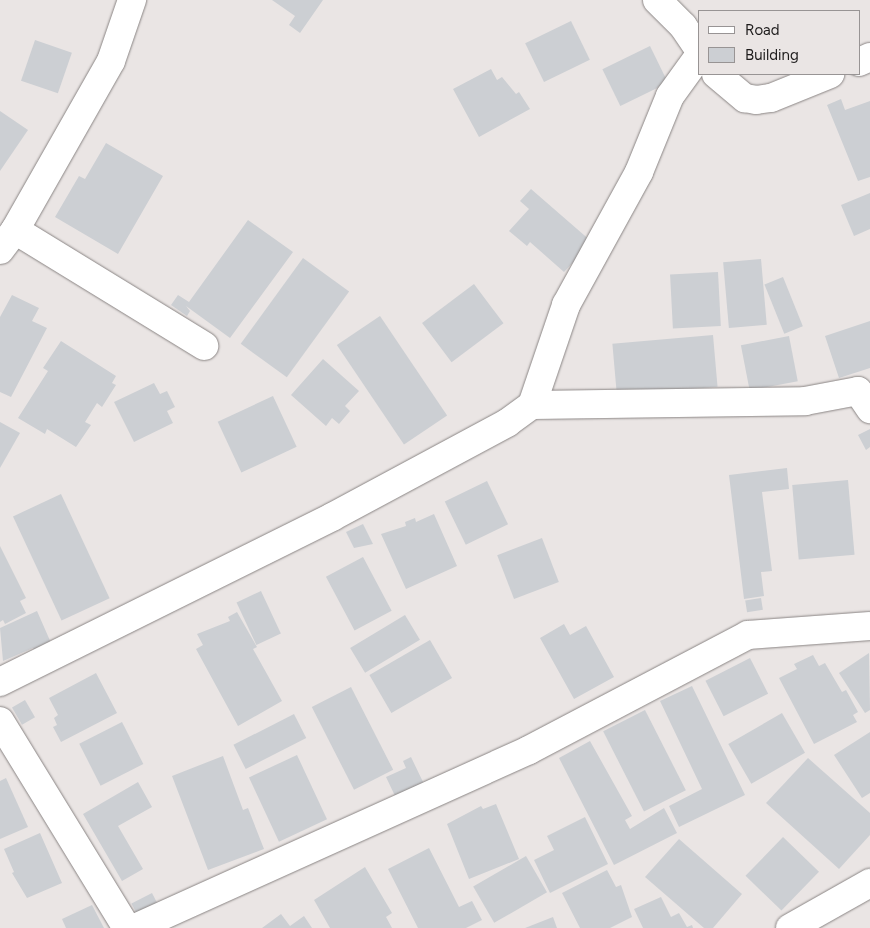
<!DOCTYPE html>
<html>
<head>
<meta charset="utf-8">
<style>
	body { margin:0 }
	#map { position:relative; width:870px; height:928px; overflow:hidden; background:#eae5e4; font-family:Figtree,sans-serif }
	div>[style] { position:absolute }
	.building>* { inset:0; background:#cccfd3; transform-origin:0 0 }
	.roads { filter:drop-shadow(0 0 1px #8a8584) drop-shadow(0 0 1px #8a8584) }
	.minor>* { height:28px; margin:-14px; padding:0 14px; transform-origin:14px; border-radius:14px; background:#fff }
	span { translate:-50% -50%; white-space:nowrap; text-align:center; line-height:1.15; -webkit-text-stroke:4px #eae5e4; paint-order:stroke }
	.legend { position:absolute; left:698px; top:10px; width:162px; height:65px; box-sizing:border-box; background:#eae5e4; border:1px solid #989494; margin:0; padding:6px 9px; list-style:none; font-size:15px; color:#1d1b1b }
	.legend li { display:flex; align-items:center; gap:10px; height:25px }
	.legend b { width:25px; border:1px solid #989494 }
</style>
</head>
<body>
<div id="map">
	<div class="building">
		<div style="clip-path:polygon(272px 0,323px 0,300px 33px,289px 25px,295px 16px)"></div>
		<div style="left:571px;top:21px;width:43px;height:51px;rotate:64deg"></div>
		<div style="left:35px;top:40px;width:39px;height:43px;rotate:19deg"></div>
		<div style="left:650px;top:46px;width:41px;height:53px;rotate:64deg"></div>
		<div style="clip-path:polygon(491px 69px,497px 80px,502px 77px,516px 94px,519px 92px,530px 109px,479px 137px,453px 89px)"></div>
		<div style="clip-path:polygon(841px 99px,845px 110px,870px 101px,870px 177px,858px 181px,827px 105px)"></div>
		<div style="clip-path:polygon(0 111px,28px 130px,0 171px)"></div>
		<div style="clip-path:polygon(106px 143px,163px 176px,118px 254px,55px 217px,79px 176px,85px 179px)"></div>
		<div style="clip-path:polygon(531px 189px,592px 242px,564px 272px,530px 242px,527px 246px,509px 231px,529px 209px,520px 201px)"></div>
		<div style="clip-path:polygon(870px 193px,870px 229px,854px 236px,841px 205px)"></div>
		<div style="clip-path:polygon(248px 220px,293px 252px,230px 338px,186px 306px,190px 311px,187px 316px,171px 305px,178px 295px,189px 302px)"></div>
		<div style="left:303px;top:258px;width:57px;height:106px;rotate:36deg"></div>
		<div style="left:761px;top:259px;width:66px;height:38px;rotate:85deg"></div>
		<div style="left:718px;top:272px;width:54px;height:48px;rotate:87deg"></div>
		<div style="left:783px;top:277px;width:53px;height:20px;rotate:68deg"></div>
		<div style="left:474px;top:284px;width:49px;height:65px;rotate:53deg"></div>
		<div style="clip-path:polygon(12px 295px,39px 308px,32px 321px,47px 328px,11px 397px,0 392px,0 317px)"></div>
		<div style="left:380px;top:316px;width:120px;height:52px;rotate:56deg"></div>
		<div style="clip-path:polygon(870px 321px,870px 368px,839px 378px,825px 336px)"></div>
		<div style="left:713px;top:335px;width:52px;height:101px;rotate:85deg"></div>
		<div style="left:789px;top:336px;width:46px;height:49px;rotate:79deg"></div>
		<div style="clip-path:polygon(61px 341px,116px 376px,112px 383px,116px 385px,102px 407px,97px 403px,85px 422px,91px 425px,76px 447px,47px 429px,45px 434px,18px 418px,48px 371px,43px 368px)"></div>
		<div style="clip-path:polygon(323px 359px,359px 391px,345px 406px,350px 411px,339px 424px,332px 418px,326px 426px,291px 395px)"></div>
		<div style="clip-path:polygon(154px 383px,160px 394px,167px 391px,175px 407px,167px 411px,173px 423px,134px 442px,114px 402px)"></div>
		<div style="left:273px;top:396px;width:56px;height:61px;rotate:65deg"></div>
		<div style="clip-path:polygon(0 422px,20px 433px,0 468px)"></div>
		<div style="clip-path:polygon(870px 429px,870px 447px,866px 450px,858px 435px)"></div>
		<div style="clip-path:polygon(787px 468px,789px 489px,762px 492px,772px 571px,761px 572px,764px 596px,744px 599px,729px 475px)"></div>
		<div style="left:848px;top:480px;width:75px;height:56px;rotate:85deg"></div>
		<div style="left:487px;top:481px;width:48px;height:47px;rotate:64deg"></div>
		<div style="left:61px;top:494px;width:115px;height:53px;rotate:65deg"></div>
		<div style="clip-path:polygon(434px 514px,457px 566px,406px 589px,381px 534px,406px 526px,405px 522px,415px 518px,416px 522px)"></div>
		<div style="clip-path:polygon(363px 524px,373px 544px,354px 548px,346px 532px)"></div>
		<div style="left:542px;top:538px;width:47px;height:48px;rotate:69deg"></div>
		<div style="clip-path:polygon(0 546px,26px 598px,20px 601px,26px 613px,5px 624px,3px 620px,0 622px)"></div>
		<div style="left:363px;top:557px;width:61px;height:42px;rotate:62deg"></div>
		<div style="left:261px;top:591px;width:47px;height:27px;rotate:65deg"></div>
		<div style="left:761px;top:598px;width:12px;height:16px;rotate:81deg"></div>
		<div style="clip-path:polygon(37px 611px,55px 652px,39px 659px,33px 648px,3px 661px,0 628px)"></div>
		<div style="clip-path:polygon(237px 612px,257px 647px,253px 649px,282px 701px,238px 726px,196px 649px,203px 645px,197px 634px,230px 621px,228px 617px)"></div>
		<div style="left:405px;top:615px;width:29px;height:64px;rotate:59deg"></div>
		<div style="clip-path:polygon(564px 624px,570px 635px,586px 626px,614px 677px,574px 699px,540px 638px)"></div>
		<div style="left:430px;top:640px;width:44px;height:70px;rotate:60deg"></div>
		<div style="clip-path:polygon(869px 653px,870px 710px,865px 713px,839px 673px)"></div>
		<div style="clip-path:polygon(813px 655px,819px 666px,825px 663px,842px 692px,846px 690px,858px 712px,853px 715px,857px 722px,814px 744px,779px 678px,797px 669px,794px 664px)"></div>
		<div style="left:750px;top:658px;width:40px;height:50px;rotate:63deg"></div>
		<div style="clip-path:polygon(96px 673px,117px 713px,61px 742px,53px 727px,57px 725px,54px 718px,58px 715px,49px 698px)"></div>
		<div style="clip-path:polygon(692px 686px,745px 795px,679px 827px,669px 806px,702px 789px,660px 701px)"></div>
		<div style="left:351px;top:687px;width:93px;height:44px;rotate:63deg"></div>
		<div style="left:25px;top:700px;width:20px;height:15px;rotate:60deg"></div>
		<div style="left:645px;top:710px;width:90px;height:47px;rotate:63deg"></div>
		<div style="left:782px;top:713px;width:46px;height:62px;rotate:60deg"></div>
		<div style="left:294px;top:714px;width:27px;height:68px;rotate:63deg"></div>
		<div style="left:122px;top:722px;width:47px;height:48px;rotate:63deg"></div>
		<div style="clip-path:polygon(870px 732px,870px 793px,862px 798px,834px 755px)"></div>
		<div style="clip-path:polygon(590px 741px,632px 816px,625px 820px,630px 829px,664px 808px,677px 833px,614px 865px,559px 758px)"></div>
		<div style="left:297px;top:755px;width:71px;height:53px;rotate:65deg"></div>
		<div style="clip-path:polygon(223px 756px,243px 810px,248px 808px,264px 849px,208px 870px,172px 776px)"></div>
		<div style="clip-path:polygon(411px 757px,424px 784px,396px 798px,386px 777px,406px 768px,403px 761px)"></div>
		<div style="clip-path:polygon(808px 758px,870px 813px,870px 835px,839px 869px,766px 803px)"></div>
		<div style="clip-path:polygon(6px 778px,28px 827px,0 839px,0 781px)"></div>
		<div style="clip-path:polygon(138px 782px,152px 807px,118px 826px,143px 869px,122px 881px,83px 814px)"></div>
		<div style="clip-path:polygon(496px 804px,519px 859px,469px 879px,447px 824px,481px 806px,483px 809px)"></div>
		<div style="clip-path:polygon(585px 817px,608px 864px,550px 893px,534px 860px,554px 850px,547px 836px)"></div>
		<div style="clip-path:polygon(40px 833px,62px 883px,27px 898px,12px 873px,14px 872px,4px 849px)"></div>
		<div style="left:783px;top:837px;width:50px;height:54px;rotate:44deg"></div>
		<div style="clip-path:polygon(679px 839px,742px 894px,713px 928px,704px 928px,645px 877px)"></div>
		<div style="clip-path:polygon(429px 848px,459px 907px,472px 901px,482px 920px,466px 928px,418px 928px,388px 869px)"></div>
		<div style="left:526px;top:856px;width:42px;height:61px;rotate:60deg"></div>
		<div style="clip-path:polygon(365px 867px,392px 913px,386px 917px,392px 928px,330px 928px,314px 900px)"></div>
		<div style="clip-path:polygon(607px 870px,616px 887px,621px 885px,632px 917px,610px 928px,580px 928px,562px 893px)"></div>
		<div style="left:152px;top:893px;width:11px;height:23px;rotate:63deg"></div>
		<div style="clip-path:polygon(661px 897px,671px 917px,679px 913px,687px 927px,692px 925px,693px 928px,643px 928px,634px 909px)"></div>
		<div style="clip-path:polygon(92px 905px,104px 928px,66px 928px,62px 919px)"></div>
		<div style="clip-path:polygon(281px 914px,290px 926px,304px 916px,312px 928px,262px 928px)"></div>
		<div style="clip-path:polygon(553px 917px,557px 928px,525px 928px)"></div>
	</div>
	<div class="roads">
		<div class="minor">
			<div style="left:657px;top:0;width:37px;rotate:45deg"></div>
			<div style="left:683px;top:26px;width:29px;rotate:56deg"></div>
			<div style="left:859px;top:62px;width:12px;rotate:-24deg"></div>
			<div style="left:716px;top:74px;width:38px;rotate:40deg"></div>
			<div style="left:745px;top:98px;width:11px;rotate:10deg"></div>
			<div style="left:756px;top:100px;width:15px;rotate:-8deg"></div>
			<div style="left:771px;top:98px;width:64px;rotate:-22.1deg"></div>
			<div style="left:15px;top:230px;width:222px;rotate:31.5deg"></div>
			<div style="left:0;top:250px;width:25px;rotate:-53deg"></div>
			<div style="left:15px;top:230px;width:194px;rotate:-60.4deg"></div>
			<div style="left:111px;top:61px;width:65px;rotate:-71deg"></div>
			<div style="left:532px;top:405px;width:273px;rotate:-0.8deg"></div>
			<div style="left:805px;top:401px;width:54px;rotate:-10.7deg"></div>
			<div style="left:858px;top:391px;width:22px;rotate:56deg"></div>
			<div style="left:0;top:682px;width:371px;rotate:-26.4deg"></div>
			<div style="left:332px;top:517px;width:199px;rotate:-28.2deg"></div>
			<div style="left:507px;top:423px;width:31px;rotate:-36deg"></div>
			<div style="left:532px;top:405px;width:106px;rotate:-71.2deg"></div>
			<div style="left:566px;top:305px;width:152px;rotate:-61.2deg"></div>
			<div style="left:639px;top:172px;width:82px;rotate:-67.8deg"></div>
			<div style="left:670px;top:96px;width:49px;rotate:-54.1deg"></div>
			<div style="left:0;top:721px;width:243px;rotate:58.5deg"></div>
			<div style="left:135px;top:928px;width:432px;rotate:-24.3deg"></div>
			<div style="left:529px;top:750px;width:247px;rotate:-27.7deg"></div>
			<div style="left:748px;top:635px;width:122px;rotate:-4.2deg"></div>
			<div style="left:790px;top:928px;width:92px;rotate:-29.4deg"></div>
		</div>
	</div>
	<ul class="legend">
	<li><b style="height:6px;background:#fff"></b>Road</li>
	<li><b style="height:14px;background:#cccfd3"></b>Building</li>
	</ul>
</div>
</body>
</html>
